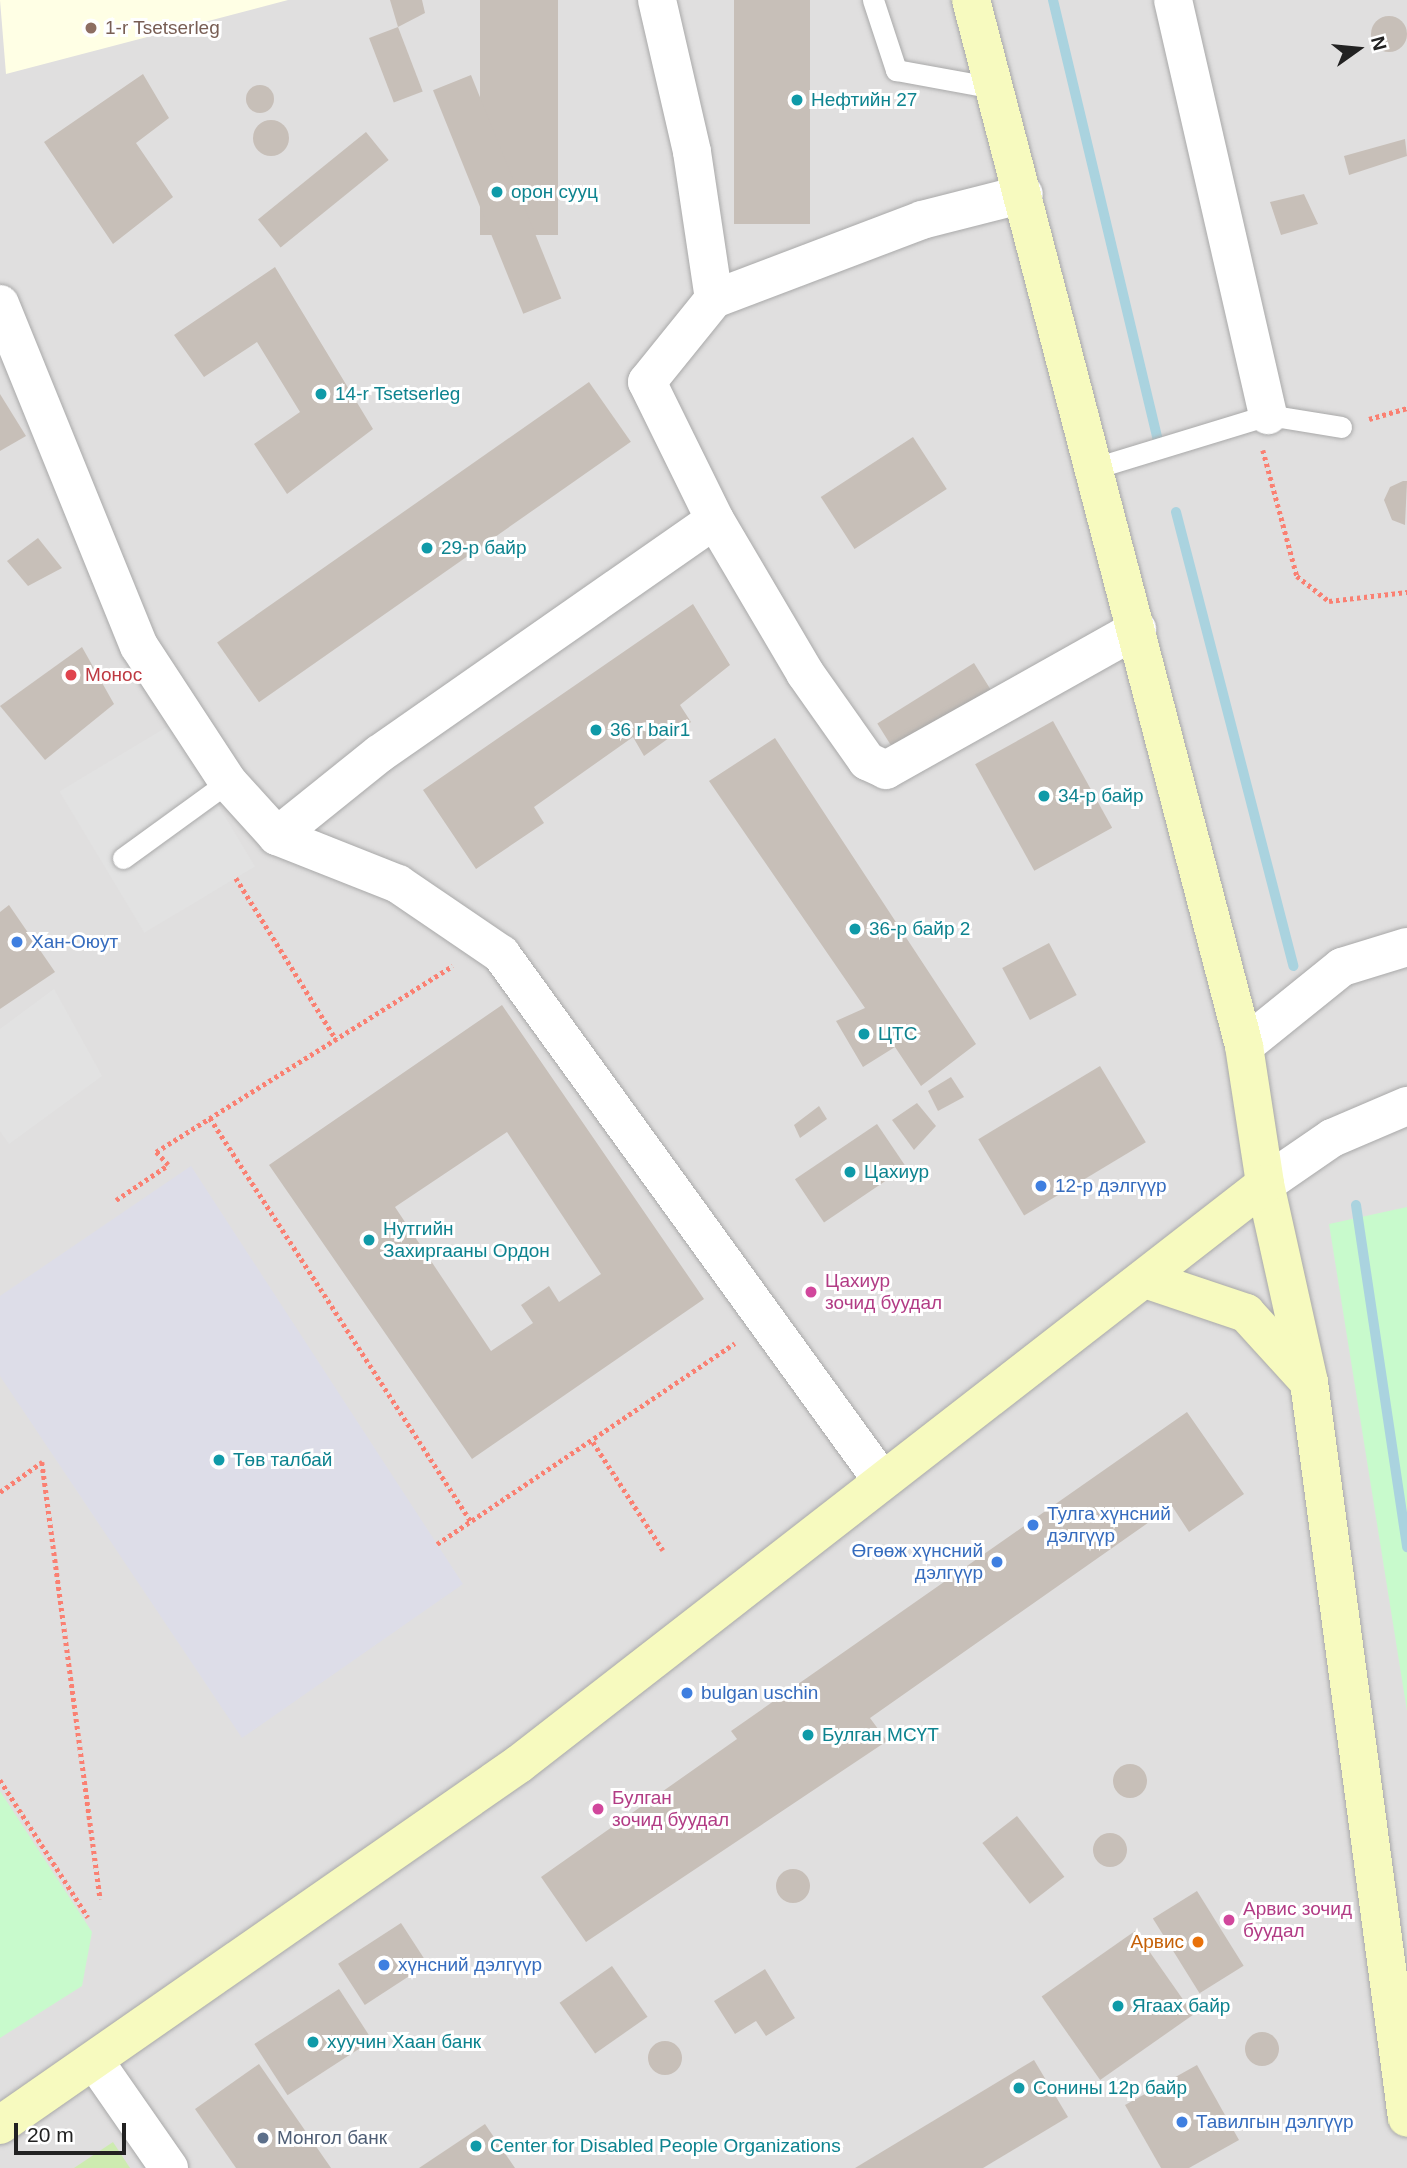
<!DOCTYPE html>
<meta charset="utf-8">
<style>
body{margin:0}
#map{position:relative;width:1407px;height:2168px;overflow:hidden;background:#f2efe9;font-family:Arial,sans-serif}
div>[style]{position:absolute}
.residential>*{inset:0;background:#e0dfdf;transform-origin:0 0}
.education>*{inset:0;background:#ffffe5}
.grass>*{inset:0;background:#cdebb0}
.park>*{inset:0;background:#c8facc}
.parking>*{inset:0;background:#e2e2e2;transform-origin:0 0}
.plaza>*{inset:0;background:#dddde8}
.stream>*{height:10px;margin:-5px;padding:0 5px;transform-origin:5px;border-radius:5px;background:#aad3df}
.building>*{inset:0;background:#c7bfb8;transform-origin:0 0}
.round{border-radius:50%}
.path>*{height:4.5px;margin-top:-2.25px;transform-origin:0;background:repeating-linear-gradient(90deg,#fa8072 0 3.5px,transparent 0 7px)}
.roads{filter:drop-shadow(0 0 2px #a9a9a9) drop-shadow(0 0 2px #a9a9a9)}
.lane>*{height:21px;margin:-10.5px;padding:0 10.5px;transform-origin:10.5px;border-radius:10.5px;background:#fff}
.street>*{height:38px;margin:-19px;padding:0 19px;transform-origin:19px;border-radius:19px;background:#fff}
.secondary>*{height:38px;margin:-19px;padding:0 19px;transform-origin:19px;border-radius:19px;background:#f7fabf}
.dots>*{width:19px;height:19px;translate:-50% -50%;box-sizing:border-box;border:4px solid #fff;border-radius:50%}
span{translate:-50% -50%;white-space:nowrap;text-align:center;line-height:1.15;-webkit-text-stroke:6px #fff;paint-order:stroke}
.education-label{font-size:19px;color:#785e54}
.left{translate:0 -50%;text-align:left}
.culture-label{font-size:19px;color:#0d838f}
.health-label{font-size:19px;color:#be3a42}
.shop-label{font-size:19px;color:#366cbe}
.right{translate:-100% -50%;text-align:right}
.hotel-label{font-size:19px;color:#b23c85}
.food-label{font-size:19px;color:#c56008}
.service-label{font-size:19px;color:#4e5e75}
.north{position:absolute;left:1323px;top:14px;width:70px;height:70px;-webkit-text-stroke:5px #fff;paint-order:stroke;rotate:75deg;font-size:19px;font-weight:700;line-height:28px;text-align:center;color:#222}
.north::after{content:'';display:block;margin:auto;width:24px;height:32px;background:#222;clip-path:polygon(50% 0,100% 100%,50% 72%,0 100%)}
.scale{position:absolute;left:14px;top:2123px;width:112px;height:32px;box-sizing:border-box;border:4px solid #222;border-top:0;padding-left:9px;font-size:21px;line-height:24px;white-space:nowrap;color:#222;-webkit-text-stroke:5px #fff;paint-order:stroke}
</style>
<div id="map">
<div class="residential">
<i style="left:0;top:0;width:1407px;height:2168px"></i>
</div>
<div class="education">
<i style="clip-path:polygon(0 0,288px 0,6px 74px)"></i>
</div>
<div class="grass">
<i style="clip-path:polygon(113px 2142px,130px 2168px,74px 2168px)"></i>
</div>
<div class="park">
<i style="clip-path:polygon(1407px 1207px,1407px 1711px,1329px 1224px)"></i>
<i style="clip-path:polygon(0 1791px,92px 1932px,82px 1986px,0 2038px)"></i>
</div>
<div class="parking">
<i style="left:170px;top:725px;width:165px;height:129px;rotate:59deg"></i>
<i style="clip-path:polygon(54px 989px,102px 1076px,9px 1144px,0 1131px,0 1029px)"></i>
</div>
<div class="plaza">
<i style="clip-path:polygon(191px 1166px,463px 1584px,242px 1738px,0 1376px,0 1296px)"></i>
</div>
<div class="stream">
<i style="left:1053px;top:0;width:463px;rotate:76.6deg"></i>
<i style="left:1176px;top:512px;width:469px;rotate:75.5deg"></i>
<i style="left:1356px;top:1205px;width:346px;rotate:81.5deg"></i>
</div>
<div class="building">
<i style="clip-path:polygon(390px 0,422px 0,425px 13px,398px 27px)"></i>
<i style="left:480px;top:0;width:78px;height:235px"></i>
<i style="left:734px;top:0;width:76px;height:224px"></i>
<i class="round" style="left:1371px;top:16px;width:36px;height:36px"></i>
<i style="left:398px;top:27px;width:69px;height:31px;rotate:69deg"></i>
<i style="clip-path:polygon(143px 74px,169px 118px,136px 143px,173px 197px,113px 244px,44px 142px)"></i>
<i style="left:471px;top:75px;width:241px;height:41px;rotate:68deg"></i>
<i class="round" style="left:246px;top:85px;width:28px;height:28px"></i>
<i class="round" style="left:253px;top:120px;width:36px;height:36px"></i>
<i style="left:366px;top:132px;width:36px;height:139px;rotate:51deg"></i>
<i style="clip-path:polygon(1405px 139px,1407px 156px,1349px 175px,1344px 156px)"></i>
<i style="clip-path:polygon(1304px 194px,1318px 224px,1281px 235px,1270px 202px)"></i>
<i style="clip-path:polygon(275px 267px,373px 429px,287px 494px,254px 444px,300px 412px,257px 342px,204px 377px,174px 335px)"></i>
<i style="left:589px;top:382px;width:73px;height:454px;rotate:55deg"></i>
<i style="clip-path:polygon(0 394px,26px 436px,0 451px)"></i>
<i style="left:913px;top:437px;width:62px;height:110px;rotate:57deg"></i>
<i style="clip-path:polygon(1403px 481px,1407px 481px,1405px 525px,1392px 520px,1384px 500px,1390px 487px)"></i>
<i style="clip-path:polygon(38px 538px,62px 568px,28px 586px,7px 561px)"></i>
<i style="clip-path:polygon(693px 604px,730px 665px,680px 705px,691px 722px,644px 756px,633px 737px,534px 807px,544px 823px,476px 869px,423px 790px)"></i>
<i style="clip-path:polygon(82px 647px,114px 704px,45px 760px,0 706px)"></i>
<i style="left:974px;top:663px;width:36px;height:114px;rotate:58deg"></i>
<i style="left:1053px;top:721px;width:122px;height:89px;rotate:61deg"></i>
<i style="clip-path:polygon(775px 738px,976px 1044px,921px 1086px,895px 1047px,863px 1067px,836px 1021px,865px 1008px,709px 781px)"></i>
<i style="clip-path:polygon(9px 905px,55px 972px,0 1009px,0 912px)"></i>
<i style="left:1049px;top:943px;width:59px;height:53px;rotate:62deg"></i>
<i style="clip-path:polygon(evenodd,502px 1005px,704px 1299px,472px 1459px,269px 1165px,502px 1005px,507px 1132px,601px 1274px,559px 1302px,549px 1286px,521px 1305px,533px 1323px,491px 1351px,395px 1207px,507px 1132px)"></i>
<i style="left:1100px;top:1066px;width:89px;height:142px;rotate:59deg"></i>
<i style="clip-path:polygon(951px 1077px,964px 1097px,938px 1111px,928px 1091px)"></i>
<i style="clip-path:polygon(917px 1103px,936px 1126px,914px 1150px,892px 1120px)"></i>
<i style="clip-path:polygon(819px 1106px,827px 1119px,800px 1138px,794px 1125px)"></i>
<i style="left:877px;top:1124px;width:52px;height:99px;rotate:56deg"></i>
<i style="clip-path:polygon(1187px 1412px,1244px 1494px,1189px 1532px,1172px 1506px,870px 1718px,887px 1741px,586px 1942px,541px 1877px,737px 1739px,731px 1731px)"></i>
<i class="round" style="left:1113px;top:1764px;width:34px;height:34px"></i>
<i style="left:1017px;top:1816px;width:77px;height:44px;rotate:52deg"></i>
<i class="round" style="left:1093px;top:1833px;width:34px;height:34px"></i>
<i class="round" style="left:776px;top:1869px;width:34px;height:34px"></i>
<i style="left:1197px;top:1891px;width:88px;height:52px;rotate:58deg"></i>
<i style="left:401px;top:1923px;width:49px;height:75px;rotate:57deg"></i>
<i style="left:1135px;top:1931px;width:102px;height:114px;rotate:55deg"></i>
<i style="left:612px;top:1966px;width:62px;height:64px;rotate:55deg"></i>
<i style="clip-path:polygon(765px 1969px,795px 2018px,766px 2036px,756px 2021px,735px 2034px,714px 2001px)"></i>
<i style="left:339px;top:1989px;width:61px;height:101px;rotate:57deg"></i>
<i class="round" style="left:1245px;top:2032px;width:34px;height:34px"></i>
<i class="round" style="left:648px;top:2041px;width:34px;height:34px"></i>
<i style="clip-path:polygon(1034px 2060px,1068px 2117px,983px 2168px,855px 2168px)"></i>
<i style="clip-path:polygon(259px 2064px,331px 2168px,236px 2168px,195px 2109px)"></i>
<i style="clip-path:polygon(1197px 2065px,1239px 2140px,1189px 2168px,1161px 2168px,1125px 2105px)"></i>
<i style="clip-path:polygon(485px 2124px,515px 2168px,419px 2168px)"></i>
</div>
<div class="path">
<i style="left:1369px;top:419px;width:40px;rotate:-16deg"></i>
<i style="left:1263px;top:450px;width:131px;rotate:74.9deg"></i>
<i style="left:1297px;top:576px;width:41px;rotate:38deg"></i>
<i style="left:1329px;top:601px;width:79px;rotate:-6.6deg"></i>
<i style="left:236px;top:878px;width:190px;rotate:58.2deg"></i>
<i style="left:210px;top:1118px;width:481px;rotate:57.1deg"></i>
<i style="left:116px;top:1200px;width:63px;rotate:-33.9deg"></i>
<i style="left:168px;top:1165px;width:18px;rotate:-133deg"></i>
<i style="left:156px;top:1152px;width:350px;rotate:-32.1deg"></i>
<i style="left:593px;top:1442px;width:129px;rotate:57.1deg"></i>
<i style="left:0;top:1492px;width:52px;rotate:-35.5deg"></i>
<i style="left:42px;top:1462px;width:441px;rotate:82.4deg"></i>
<i style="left:437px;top:1544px;width:359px;rotate:-34deg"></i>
<i style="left:0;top:1780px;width:163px;rotate:57.3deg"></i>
</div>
<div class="roads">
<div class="lane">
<i style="left:873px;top:0;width:74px;rotate:71.8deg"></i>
<i style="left:896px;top:70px;width:101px;rotate:10.3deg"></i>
<i style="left:1098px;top:467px;width:178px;rotate:-17deg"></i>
<i style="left:1268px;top:415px;width:74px;rotate:9.3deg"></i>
<i style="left:123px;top:858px;width:130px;rotate:-35.9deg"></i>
</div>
<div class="street">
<i style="left:657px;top:0;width:156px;rotate:77deg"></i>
<i style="left:692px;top:152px;width:149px;rotate:81.5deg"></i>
<i style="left:1173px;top:0;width:426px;rotate:77.1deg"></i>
<i style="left:0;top:304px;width:369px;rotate:67.9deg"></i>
<i style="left:139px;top:646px;width:163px;rotate:56.8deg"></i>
<i style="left:228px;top:782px;width:73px;rotate:47.8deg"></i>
<i style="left:277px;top:836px;width:130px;rotate:21.6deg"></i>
<i style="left:398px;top:884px;width:125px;rotate:34.2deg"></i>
<i style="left:501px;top:954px;width:648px;rotate:54.1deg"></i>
<i style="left:715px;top:520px;width:154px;rotate:-116.2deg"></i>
<i style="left:647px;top:382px;width:107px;rotate:-51.1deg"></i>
<i style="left:714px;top:299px;width:222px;rotate:-20.8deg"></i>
<i style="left:922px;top:220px;width:105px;rotate:-14.3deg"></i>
<i style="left:277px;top:836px;width:131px;rotate:-38.8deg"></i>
<i style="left:379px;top:754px;width:409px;rotate:-34.9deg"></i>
<i style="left:715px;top:520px;width:178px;rotate:59.5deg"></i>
<i style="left:805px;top:673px;width:108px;rotate:54.8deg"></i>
<i style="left:867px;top:761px;width:21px;rotate:25deg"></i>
<i style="left:886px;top:770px;width:288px;rotate:-29.3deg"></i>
<i style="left:1244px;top:1046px;width:126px;rotate:-38.9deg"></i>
<i style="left:1342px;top:967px;width:68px;rotate:-17.1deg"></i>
<i style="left:1265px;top:1184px;width:81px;rotate:-34.5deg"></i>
<i style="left:1332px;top:1138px;width:82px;rotate:-23.1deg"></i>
<i style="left:96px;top:2063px;width:128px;rotate:55.2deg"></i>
</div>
<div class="secondary">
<i style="left:971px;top:0;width:1081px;rotate:75.37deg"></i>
<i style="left:1244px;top:1046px;width:140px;rotate:81.3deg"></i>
<i style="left:1265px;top:1184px;width:203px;rotate:77.5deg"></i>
<i style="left:1309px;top:1382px;width:742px;rotate:82.42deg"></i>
<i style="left:1145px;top:1279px;width:107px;rotate:18.6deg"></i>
<i style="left:1246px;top:1313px;width:91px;rotate:47.7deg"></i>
<i style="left:0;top:2125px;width:632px;rotate:-34.82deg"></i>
<i style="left:519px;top:1764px;width:945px;rotate:-37.86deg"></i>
</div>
</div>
<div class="dots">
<i style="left:91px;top:28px;background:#8d6e63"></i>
<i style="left:797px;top:100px;background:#0f9aa8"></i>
<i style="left:497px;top:192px;background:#0f9aa8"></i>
<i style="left:321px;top:394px;background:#0f9aa8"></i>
<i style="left:427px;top:548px;background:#0f9aa8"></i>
<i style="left:71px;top:675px;background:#e0444e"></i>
<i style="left:596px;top:730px;background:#0f9aa8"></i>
<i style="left:1044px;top:796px;background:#0f9aa8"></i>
<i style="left:855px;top:929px;background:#0f9aa8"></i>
<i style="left:17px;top:942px;background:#3f7fe0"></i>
<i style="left:864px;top:1034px;background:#0f9aa8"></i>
<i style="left:850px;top:1172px;background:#0f9aa8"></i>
<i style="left:1041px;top:1186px;background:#3f7fe0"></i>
<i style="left:369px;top:1240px;background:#0f9aa8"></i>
<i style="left:811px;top:1292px;background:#d1479c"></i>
<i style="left:219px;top:1460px;background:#0f9aa8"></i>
<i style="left:1033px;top:1525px;background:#3f7fe0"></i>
<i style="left:997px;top:1562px;background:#3f7fe0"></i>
<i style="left:687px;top:1693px;background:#3f7fe0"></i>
<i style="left:808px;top:1735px;background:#0f9aa8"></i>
<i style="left:598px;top:1809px;background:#d1479c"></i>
<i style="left:1229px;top:1920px;background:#d1479c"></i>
<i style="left:1198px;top:1942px;background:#e8710a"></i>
<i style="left:384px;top:1965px;background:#3f7fe0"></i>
<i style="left:1118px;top:2006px;background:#0f9aa8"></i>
<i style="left:313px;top:2042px;background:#0f9aa8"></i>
<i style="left:1019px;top:2088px;background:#0f9aa8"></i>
<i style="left:1182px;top:2122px;background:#3f7fe0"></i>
<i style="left:263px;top:2138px;background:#5c6f8a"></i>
<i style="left:476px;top:2146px;background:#0f9aa8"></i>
</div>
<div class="education-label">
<span class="left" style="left:105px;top:28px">1-r Tsetserleg</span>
</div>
<div class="culture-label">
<span class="left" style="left:811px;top:100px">Нефтийн 27</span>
<span class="left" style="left:511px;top:192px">орон сууц</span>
<span class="left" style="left:335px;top:394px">14-r Tsetserleg</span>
<span class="left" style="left:441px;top:548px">29-р байр</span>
<span class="left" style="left:610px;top:730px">36 r bair1</span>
<span class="left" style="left:1058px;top:796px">34-р байр</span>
<span class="left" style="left:869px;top:929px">36-р байр 2</span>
<span class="left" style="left:878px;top:1034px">ЦТС</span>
<span class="left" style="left:864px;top:1172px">Цахиур</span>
<span class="left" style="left:383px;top:1240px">Нутгийн<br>Захиргааны Ордон</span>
<span class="left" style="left:233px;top:1460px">Төв талбай</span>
<span class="left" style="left:822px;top:1735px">Булган МСҮТ</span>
<span class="left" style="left:1132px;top:2006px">Ягаах байр</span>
<span class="left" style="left:327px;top:2042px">хуучин Хаан банк</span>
<span class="left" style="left:1033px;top:2088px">Сонины 12р байр</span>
<span class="left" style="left:490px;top:2146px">Center for Disabled People Organizations</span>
</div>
<div class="health-label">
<span class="left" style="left:85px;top:675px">Монос</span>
</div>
<div class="shop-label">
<span class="left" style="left:31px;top:942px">Хан-Оюут</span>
<span class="left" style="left:1055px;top:1186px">12-р дэлгүүр</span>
<span class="left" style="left:1047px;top:1525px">Тулга хүнсний<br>дэлгүүр</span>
<span class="right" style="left:983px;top:1562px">Өгөөж хүнсний<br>дэлгүүр</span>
<span class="left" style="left:701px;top:1693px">bulgan uschin</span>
<span class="left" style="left:398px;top:1965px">хүнсний дэлгүүр</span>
<span class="left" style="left:1196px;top:2122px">Тавилгын дэлгүүр</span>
</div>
<div class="hotel-label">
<span class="left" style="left:825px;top:1292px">Цахиур<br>зочид буудал</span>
<span class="left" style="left:612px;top:1809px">Булган<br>зочид буудал</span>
<span class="left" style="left:1243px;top:1920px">Арвис зочид<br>буудал</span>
</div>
<div class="food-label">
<span class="right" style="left:1184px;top:1942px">Арвис</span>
</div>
<div class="service-label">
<span class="left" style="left:277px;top:2138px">Монгол банк</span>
</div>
<div class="north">N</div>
<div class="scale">20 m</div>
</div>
